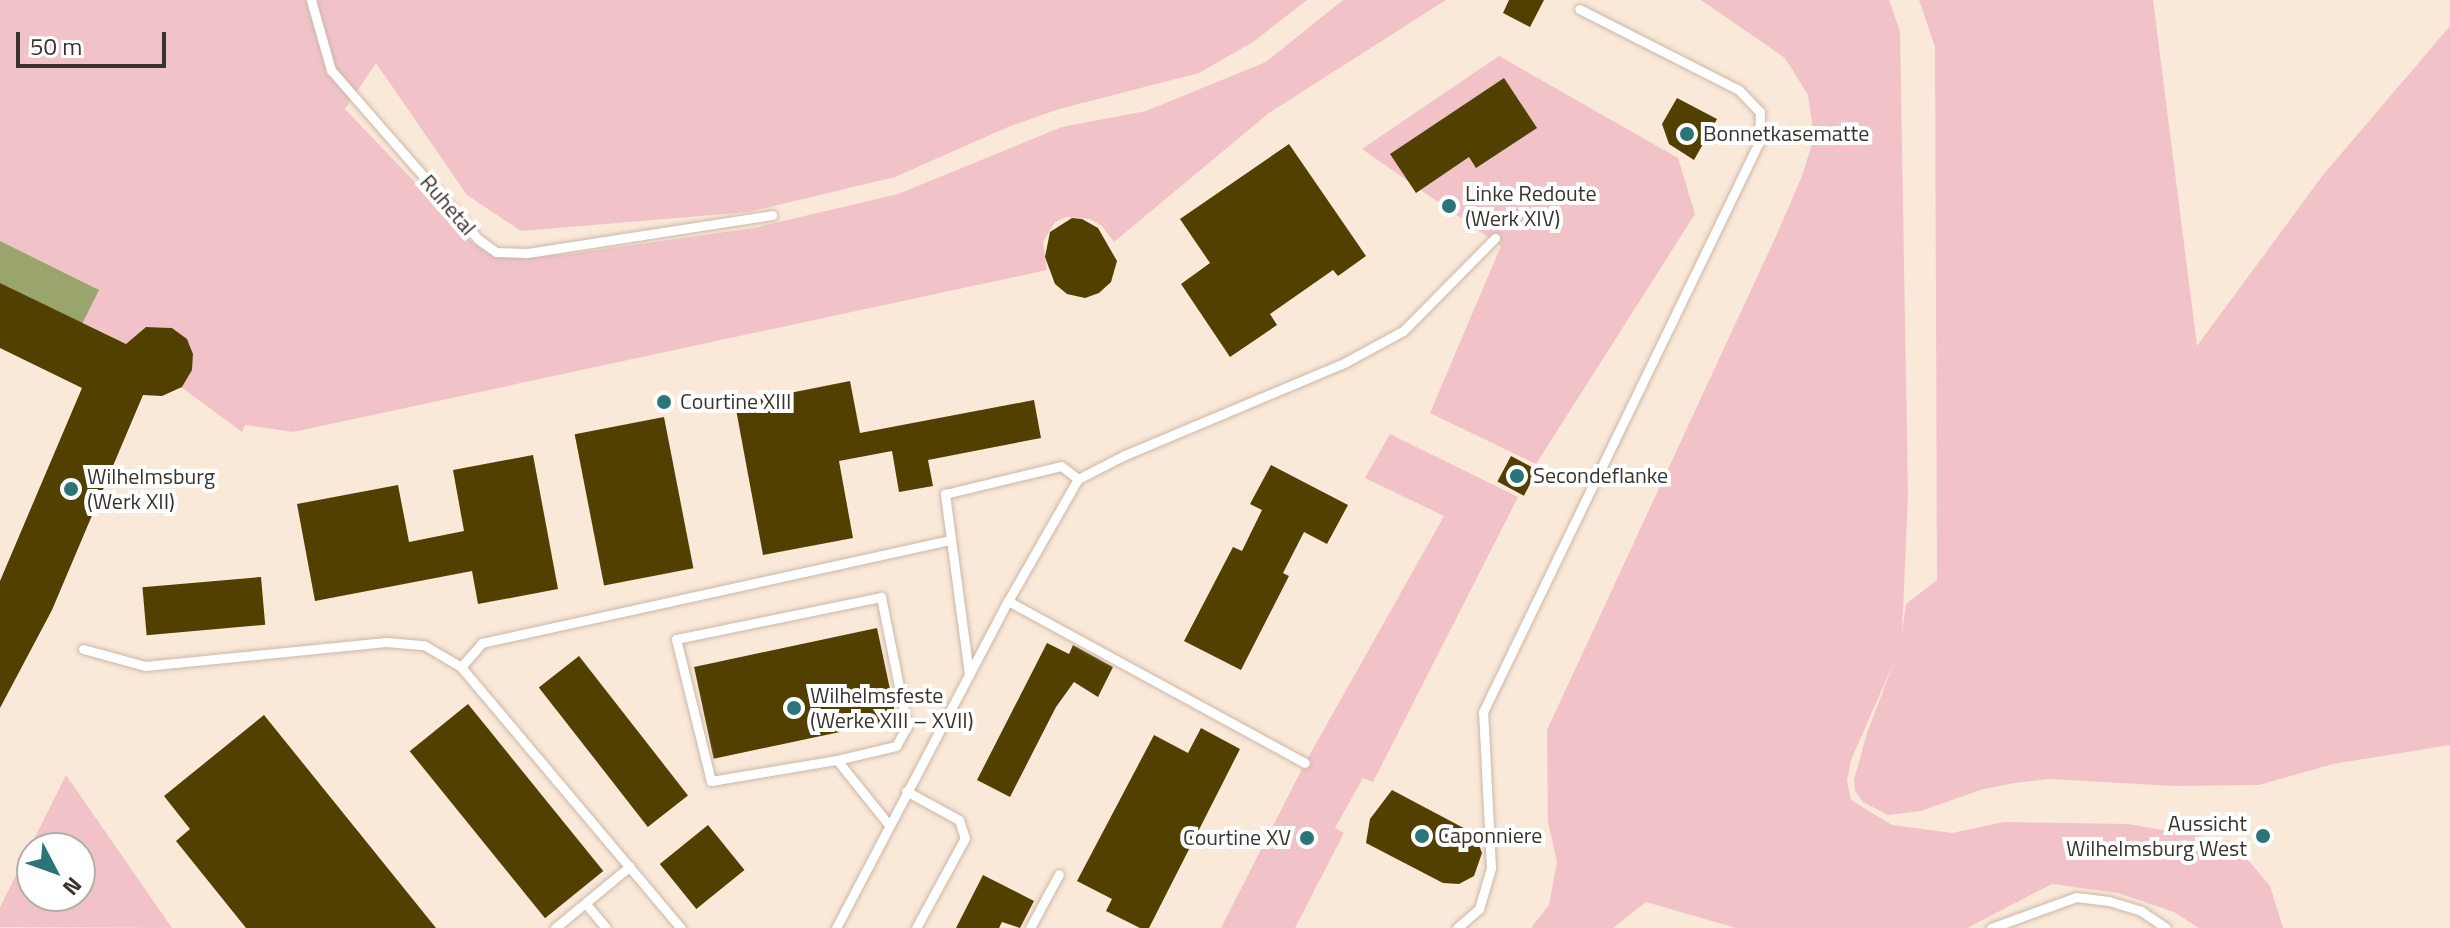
<!DOCTYPE html>
<meta charset="utf-8">
<style>
body{margin:0}
#map{position:relative;width:2450px;height:928px;overflow:hidden;background:#fae8d8;font-family:"Titillium Web",sans-serif}
div>[style]{position:absolute}
.green>*{inset:0;background:#f1c3c8}
.water>*{inset:0;background:#99a56d}
.building>*{inset:0;background:#514000;transform-origin:0 0}
.roads{filter:drop-shadow(0 0 2px #cab8a9) drop-shadow(0 0 2px #cab8a9)}
.lane>*{height:9px;margin:-4.5px;padding:0 4.5px;transform-origin:4.5px;border-radius:4.5px;background:#fff}
.dots>*{width:22px;height:22px;translate:-50% -50%;box-sizing:border-box;border:4px solid #fff;border-radius:50%}
span{translate:-50% -50%;white-space:nowrap;text-align:center;line-height:1.15;-webkit-text-stroke:8px #fff;paint-order:stroke}
.poi-label{font-size:22px;color:#3b342e}
.left{translate:0 -50%;text-align:left}
.right{translate:-100% -50%;text-align:right}
.street-label{font-size:22px;color:#3b342e}
.north{position:absolute;left:16px;top:832px;width:80px;height:80px;box-sizing:border-box;background:#fff;border:2px solid #b1aeab;border-radius:50%;rotate:131deg;font-size:22px;font-weight:700;line-height:32px;text-align:center;color:#3b342e}
.north::after{content:'';display:block;margin:auto;width:28px;height:36px;background:#2b7579;clip-path:polygon(50% 0,100% 100%,50% 72%,0 100%)}
.scale{position:absolute;left:16px;top:32px;width:150px;height:36px;box-sizing:border-box;border:4px solid #3b342e;border-top:0;padding-left:10px;font-size:24px;line-height:28px;white-space:nowrap;color:#3b342e;-webkit-text-stroke:6px #fff;paint-order:stroke}
</style>
<div id="map">
<div class="green">
<i style="clip-path:polygon(0 0,1307px 0,1253px 42px,1199px 73px,1059px 109px,1008px 127px,895px 177px,748px 212px,521px 231px,467px 195px,376px 63px,345px 109px,473px 243px,495px 257px,562px 255px,754px 228px,898px 194px,1062px 127px,1146px 111px,1266px 62px,1343px 0,1446px 0,1269px 113px,1114px 242px,1102px 226px,1090px 219px,1067px 217px,1055px 222px,1043px 242px,1047px 270px,293px 432px,245px 425px,242px 432px,181px 387px,192px 370px,193px 354px,187px 339px,172px 328px,146px 327px,126px 344px,0 283px)"></i>
<i style="clip-path:polygon(1701px 0,1889px 0,1900px 31px,1908px 497px,1902px 633px,1906px 604px,1937px 580px,1935px 47px,1919px 0,2153px 0,2197px 346px,2323px 175px,2450px 26px,2450px 745px,2333px 764px,2259px 785px,2173px 786px,2050px 779px,2014px 783px,1980px 790px,1921px 811px,1888px 815px,1863px 802px,1855px 791px,1854px 780px,1867px 733px,1894px 662px,1851px 760px,1847px 781px,1851px 800px,1892px 825px,1952px 833px,2004px 822px,2128px 824px,2233px 842px,2270px 886px,2283px 928px,2199px 928px,2174px 912px,2118px 893px,2052px 884px,1967px 928px,1736px 928px,1646px 902px,1613px 928px,1531px 928px,1549px 905px,1557px 862px,1548px 822px,1547px 730px,1777px 234px,1802px 176px,1814px 138px,1808px 95px,1785px 58px)"></i>
<i style="clip-path:polygon(1499px 56px,1678px 158px,1695px 214px,1536px 464px,1430px 413px,1501px 246px,1362px 149px)"></i>
<i style="clip-path:polygon(1390px 434px,1518px 497px,1373px 782px,1363px 778px,1335px 828px,1344px 833px,1295px 928px,1221px 928px,1305px 763px,1444px 516px,1365px 478px)"></i>
<i style="clip-path:polygon(evenodd,66px 775px,172px 928px,0 927px,0 907px,66px 775px,32px 848px,80px 848px,80px 896px,32px 896px,32px 848px)"></i>
</div>
<div class="water">
<i style="clip-path:polygon(0 241px,99px 290px,82px 324px,0 283px)"></i>
</div>
<div class="building">
<i style="clip-path:polygon(1509px 0,1544px 0,1530px 27px,1503px 13px)"></i>
<i style="clip-path:polygon(1504px 78px,1537px 128px,1476px 168px,1469px 157px,1416px 193px,1390px 154px)"></i>
<i style="clip-path:polygon(1677px 98px,1717px 119px,1694px 160px,1669px 144px,1662px 124px)"></i>
<i style="clip-path:polygon(1289px 144px,1366px 256px,1338px 276px,1333px 270px,1270px 314px,1277px 325px,1230px 357px,1181px 284px,1210px 263px,1180px 219px)"></i>
<i style="clip-path:polygon(1072px 218px,1082px 219px,1098px 228px,1117px 261px,1111px 282px,1099px 293px,1085px 298px,1067px 294px,1055px 284px,1045px 257px,1050px 232px)"></i>
<i style="clip-path:polygon(0 283px,126px 344px,146px 327px,172px 328px,187px 339px,193px 354px,192px 370px,182px 387px,162px 396px,143px 395px,52px 610px,0 708px,0 581px,82px 388px,0 348px)"></i>
<i style="clip-path:polygon(850px 381px,860px 433px,1034px 400px,1041px 438px,928px 460px,933px 486px,899px 492px,892px 451px,839px 461px,853px 538px,763px 555px,735px 404px)"></i>
<i style="left:664px;top:417px;width:154px;height:91px;rotate:79deg"></i>
<i style="clip-path:polygon(533px 455px,558px 589px,478px 604px,472px 571px,315px 601px,297px 504px,398px 485px,409px 542px,464px 531px,453px 470px)"></i>
<i style="left:1511px;top:456px;width:30px;height:29px;rotate:28deg"></i>
<i style="clip-path:polygon(1271px 465px,1348px 505px,1327px 544px,1304px 532px,1283px 573px,1289px 576px,1241px 670px,1184px 641px,1233px 547px,1242px 551px,1262px 510px,1250px 504px)"></i>
<i style="left:261px;top:577px;width:48px;height:119px;rotate:85deg"></i>
<i style="left:877px;top:628px;width:94px;height:187px;rotate:78deg"></i>
<i style="clip-path:polygon(1047px 643px,1069px 654px,1073px 645px,1113px 667px,1098px 697px,1074px 682px,1056px 707px,1010px 797px,977px 780px)"></i>
<i style="left:579px;top:656px;width:177px;height:51px;rotate:52deg"></i>
<i style="left:468px;top:704px;width:215px;height:75px;rotate:51deg"></i>
<i style="clip-path:polygon(264px 715px,436px 928px,246px 928px,176px 841px,190px 829px,164px 796px)"></i>
<i style="clip-path:polygon(1201px 728px,1240px 749px,1149px 928px,1140px 928px,1106px 911px,1112px 899px,1077px 881px,1154px 735px,1188px 753px)"></i>
<i style="clip-path:polygon(1392px 790px,1475px 834px,1482px 853px,1474px 876px,1459px 884px,1443px 883px,1366px 843px,1370px 819px)"></i>
<i style="left:708px;top:825px;width:58px;height:62px;rotate:51deg"></i>
<i style="clip-path:polygon(983px 875px,1034px 901px,1020px 928px,1002px 922px,999px 928px,956px 928px)"></i>
</div>
<div class="roads">
<div class="lane">
<i style="left:311px;top:0;width:73px;rotate:74.1deg"></i>
<i style="left:331px;top:70px;width:224px;rotate:49deg"></i>
<i style="left:478px;top:239px;width:22px;rotate:36deg"></i>
<i style="left:496px;top:252px;width:31px;rotate:2deg"></i>
<i style="left:527px;top:253px;width:248px;rotate:-8.8deg"></i>
<i style="left:1008px;top:601px;width:338px;rotate:28.6deg"></i>
<i style="left:83px;top:649px;width:64px;rotate:15.3deg"></i>
<i style="left:145px;top:666px;width:242px;rotate:-5.7deg"></i>
<i style="left:386px;top:642px;width:38px;rotate:5deg"></i>
<i style="left:424px;top:645px;width:43px;rotate:30.7deg"></i>
<i style="left:461px;top:667px;width:341px;rotate:49.9deg"></i>
<i style="left:461px;top:667px;width:32px;rotate:-49deg"></i>
<i style="left:482px;top:643px;width:480px;rotate:-12.4deg"></i>
<i style="left:969px;top:674px;width:182px;rotate:-97.6deg"></i>
<i style="left:945px;top:494px;width:119px;rotate:-13.6deg"></i>
<i style="left:1061px;top:466px;width:21px;rotate:37deg"></i>
<i style="left:837px;top:760px;width:61px;rotate:-13.3deg"></i>
<i style="left:896px;top:746px;width:23px;rotate:-61deg"></i>
<i style="left:907px;top:726px;width:132px;rotate:-101.4deg"></i>
<i style="left:881px;top:597px;width:209px;rotate:168.4deg"></i>
<i style="left:676px;top:639px;width:146px;rotate:76.2deg"></i>
<i style="left:711px;top:781px;width:128px;rotate:-9.5deg"></i>
<i style="left:837px;top:760px;width:83px;rotate:51.3deg"></i>
<i style="left:906px;top:791px;width:60px;rotate:28.7deg"></i>
<i style="left:959px;top:820px;width:19px;rotate:72deg"></i>
<i style="left:965px;top:838px;width:102px;rotate:118.6deg"></i>
<i style="left:586px;top:904px;width:31px;rotate:50deg"></i>
<i style="left:555px;top:928px;width:97px;rotate:-39.6deg"></i>
<i style="left:836px;top:928px;width:369px;rotate:-62.3deg"></i>
<i style="left:1008px;top:601px;width:141px;rotate:-60.2deg"></i>
<i style="left:1078px;top:479px;width:53px;rotate:-27.1deg"></i>
<i style="left:1125px;top:455px;width:238px;rotate:-22.8deg"></i>
<i style="left:1344px;top:363px;width:67px;rotate:-28.5deg"></i>
<i style="left:1403px;top:331px;width:131px;rotate:-45.3deg"></i>
<i style="left:1030px;top:928px;width:61px;rotate:-61.8deg"></i>
<i style="left:1457px;top:928px;width:29px;rotate:-41deg"></i>
<i style="left:1479px;top:909px;width:43px;rotate:-73.7deg"></i>
<i style="left:1491px;top:868px;width:156px;rotate:-92.9deg"></i>
<i style="left:1483px;top:712px;width:633px;rotate:-64.16deg"></i>
<i style="left:1759px;top:142px;width:30px;rotate:-88deg"></i>
<i style="left:1760px;top:112px;width:30px;rotate:-134deg"></i>
<i style="left:1739px;top:90px;width:179px;rotate:-153.1deg"></i>
<i style="left:1991px;top:928px;width:90px;rotate:-20deg"></i>
<i style="left:2076px;top:897px;width:33px;rotate:7deg"></i>
<i style="left:2109px;top:901px;width:34px;rotate:17deg"></i>
<i style="left:2141px;top:911px;width:30px;rotate:34deg"></i>
</div>
</div>
<div class="dots">
<i style="left:1687px;top:134px;background:#2b7579"></i>
<i style="left:1449px;top:206px;background:#2b7579"></i>
<i style="left:664px;top:402px;background:#2b7579"></i>
<i style="left:1517px;top:476px;background:#2b7579"></i>
<i style="left:71px;top:489px;background:#2b7579"></i>
<i style="left:794px;top:708px;background:#2b7579"></i>
<i style="left:1422px;top:836px;background:#2b7579"></i>
<i style="left:2263px;top:836px;background:#2b7579"></i>
<i style="left:1307px;top:838px;background:#2b7579"></i>
</div>
<div class="poi-label">
<span class="left" style="left:1703px;top:134px">Bonnetkasematte</span>
<span class="left" style="left:1465px;top:206px">Linke Redoute<br>(Werk XIV)</span>
<span class="left" style="left:680px;top:402px">Courtine XIII</span>
<span class="left" style="left:87px;top:489px">Wilhelmsburg<br>(Werk XII)</span>
<span class="left" style="left:1533px;top:476px">Secondeflanke</span>
<span class="left" style="left:810px;top:708px">Wilhelmsfeste<br>(Werke XIII – XVII)</span>
<span class="right" style="left:2247px;top:836px">Aussicht<br>Wilhelmsburg West</span>
<span class="left" style="left:1438px;top:836px">Caponniere</span>
<span class="right" style="left:1291px;top:838px">Courtine XV</span>
</div>
<div class="street-label">
<span style="left:448px;top:205px;rotate:49deg">Ruhetal</span>
</div>
<div class="north">N</div>
<div class="scale">50 m</div>
</div>
